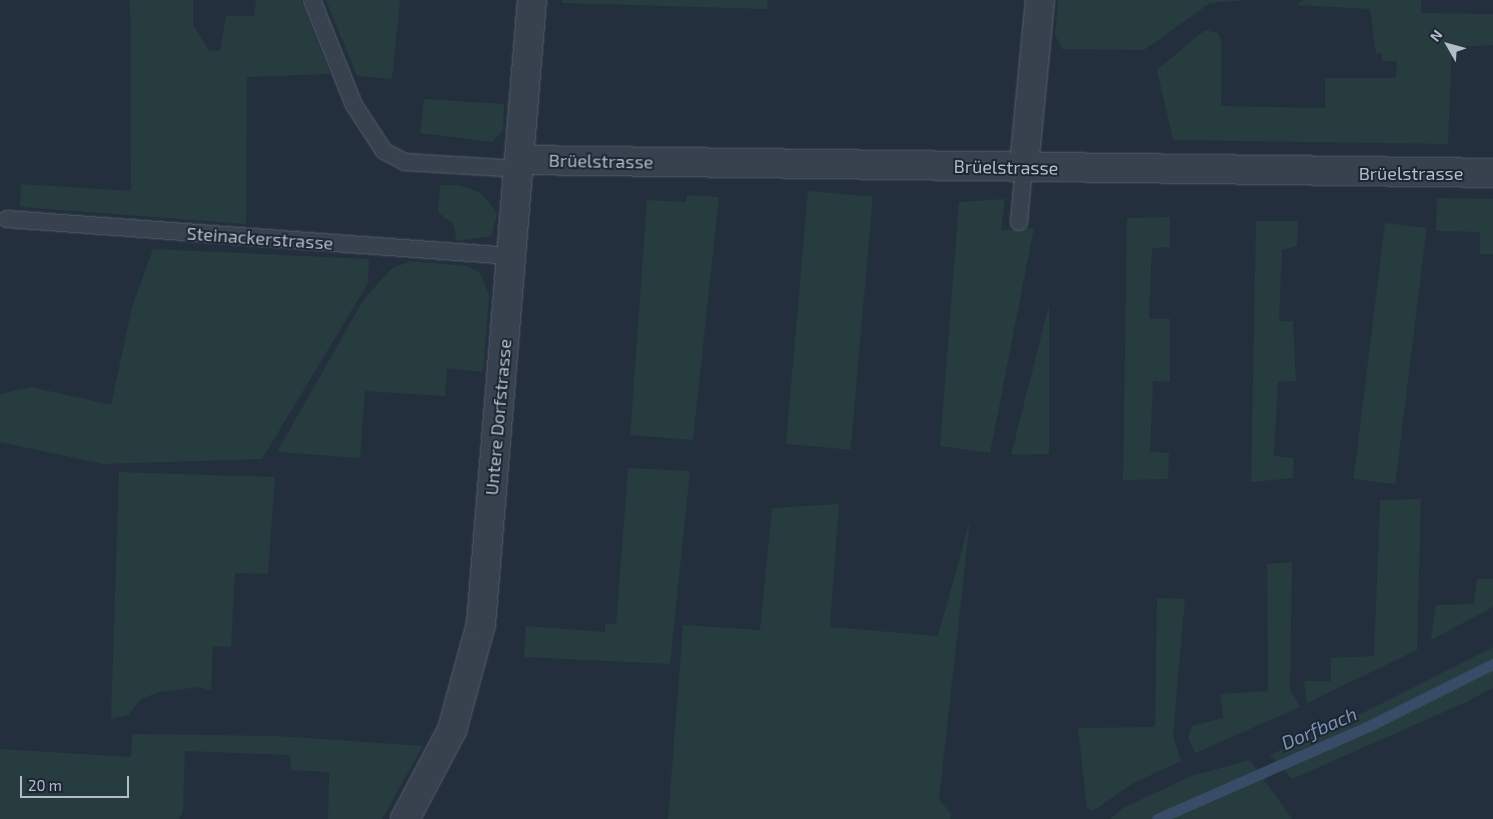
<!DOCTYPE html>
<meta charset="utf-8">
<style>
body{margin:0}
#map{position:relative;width:1493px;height:819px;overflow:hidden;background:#242f3e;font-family:"Exo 2",sans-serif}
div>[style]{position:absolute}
.green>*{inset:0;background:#263c3f;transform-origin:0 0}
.stream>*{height:11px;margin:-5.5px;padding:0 5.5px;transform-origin:5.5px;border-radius:5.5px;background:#394c67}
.roads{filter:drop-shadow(0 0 1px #565f6c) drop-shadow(0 0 1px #565f6c)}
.service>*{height:16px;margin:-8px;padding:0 8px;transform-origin:8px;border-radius:8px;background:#38414e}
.minor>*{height:28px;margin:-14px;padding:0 14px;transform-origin:14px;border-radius:14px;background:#38414e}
span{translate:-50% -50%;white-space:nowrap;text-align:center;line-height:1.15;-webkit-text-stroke:4px #1d2633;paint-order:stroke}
.street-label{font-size:18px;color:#b4bcc9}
.water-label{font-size:19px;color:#7c92b1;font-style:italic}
.north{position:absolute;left:1423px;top:20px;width:50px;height:50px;-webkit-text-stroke:4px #1d2633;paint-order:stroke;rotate:308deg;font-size:14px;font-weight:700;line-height:20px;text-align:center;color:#b4bcc9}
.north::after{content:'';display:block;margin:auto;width:18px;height:22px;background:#b4bcc9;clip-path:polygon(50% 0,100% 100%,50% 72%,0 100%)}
.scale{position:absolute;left:20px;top:776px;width:109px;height:22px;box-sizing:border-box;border:2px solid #b4bcc9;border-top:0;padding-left:6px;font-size:15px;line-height:18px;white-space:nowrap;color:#b4bcc9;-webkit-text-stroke:4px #1d2633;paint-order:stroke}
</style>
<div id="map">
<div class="green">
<i style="clip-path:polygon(130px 0,193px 0,193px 25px,209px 50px,220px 51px,226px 16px,254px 16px,256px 0,301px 0,330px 74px,247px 77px,246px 224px,20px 207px,21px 184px,131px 191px)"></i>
<i style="clip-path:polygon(326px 0,400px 0,392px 79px,357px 76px)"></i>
<i style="clip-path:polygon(563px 0,768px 0,767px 9px,562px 3px)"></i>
<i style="clip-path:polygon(1058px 0,1247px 0,1210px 3px,1144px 50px,1062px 49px,1055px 35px)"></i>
<i style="clip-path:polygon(1304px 0,1421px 0,1421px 13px,1493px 14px,1493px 45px,1452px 47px,1448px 144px,1173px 140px,1157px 70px,1205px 30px,1218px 33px,1222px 42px,1221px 106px,1325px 108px,1325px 78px,1396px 78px,1397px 61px,1382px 61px,1382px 54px,1376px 53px,1370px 9px,1297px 5px)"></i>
<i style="clip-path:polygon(424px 99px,504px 104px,503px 130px,492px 142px,420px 133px)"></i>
<i style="clip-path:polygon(440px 185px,458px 185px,479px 192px,489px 202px,497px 214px,492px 236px,457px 241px,453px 224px,438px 212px)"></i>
<i style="left:808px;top:191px;width:65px;height:254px;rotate:5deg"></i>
<i style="clip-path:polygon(687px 195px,719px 197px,693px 440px,630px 435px,647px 200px,686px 202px)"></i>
<i style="clip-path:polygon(1437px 198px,1493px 199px,1493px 254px,1480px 254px,1480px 232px,1436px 231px)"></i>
<i style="clip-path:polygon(1005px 199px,1001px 230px,1034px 228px,990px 453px,940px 446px,959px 202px)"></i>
<i style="clip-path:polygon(1170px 217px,1170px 247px,1152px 248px,1149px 319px,1170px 319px,1170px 382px,1153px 381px,1150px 452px,1169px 453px,1168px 479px,1123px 480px,1127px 218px)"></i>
<i style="clip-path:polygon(1256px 221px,1298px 221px,1297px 246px,1282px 250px,1279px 321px,1293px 321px,1296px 381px,1278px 382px,1274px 456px,1294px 458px,1293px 478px,1251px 482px)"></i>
<i style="left:1385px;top:223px;width:42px;height:258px;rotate:7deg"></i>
<i style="clip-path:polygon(153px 249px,369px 259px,368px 283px,262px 459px,103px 464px,0 442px,0 394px,31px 387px,111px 405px,132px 307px)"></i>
<i style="clip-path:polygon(410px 261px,467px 266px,480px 273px,489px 294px,483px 372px,447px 368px,445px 396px,365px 391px,360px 458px,277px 452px,364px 299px,391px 269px)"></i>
<i style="clip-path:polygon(1049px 305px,1049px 454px,1011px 455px)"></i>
<i style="clip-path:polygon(628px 468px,690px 471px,670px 664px,524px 657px,526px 626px,605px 632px,605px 624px,616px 624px)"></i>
<i style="clip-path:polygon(119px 472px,275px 477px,268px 574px,235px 573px,231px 647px,213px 646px,211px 691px,200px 687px,159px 692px,141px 699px,128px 715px,111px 719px)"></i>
<i style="clip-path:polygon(1421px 499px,1417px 650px,1307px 703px,1304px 681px,1331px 681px,1331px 658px,1374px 656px,1380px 500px)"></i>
<i style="clip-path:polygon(839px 504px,830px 627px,938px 636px,970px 520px,939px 799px,951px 814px,950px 819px,668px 819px,683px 625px,760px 630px,772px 508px)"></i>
<i style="clip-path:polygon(1292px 562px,1290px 690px,1300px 707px,1195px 753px,1188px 737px,1192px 726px,1223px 718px,1220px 694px,1268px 691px,1267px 564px)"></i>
<i style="clip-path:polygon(1477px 579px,1493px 579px,1493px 607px,1431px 640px,1436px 605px,1474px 604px)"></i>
<i style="clip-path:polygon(1157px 598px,1185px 599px,1173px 735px,1181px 761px,1132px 784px,1093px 811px,1087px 808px,1078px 728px,1155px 727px)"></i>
<i style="clip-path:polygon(1493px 647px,1493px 688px,1464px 703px,1292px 779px,1270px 755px,1371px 709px)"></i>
<i style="clip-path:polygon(132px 734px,278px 736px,423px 746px,382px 819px,328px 819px,329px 772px,291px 770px,290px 755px,185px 751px,183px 811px,179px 819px,0 819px,0 749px,131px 757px)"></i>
<i style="clip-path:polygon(1250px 760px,1292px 819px,1110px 819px,1123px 808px,1191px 776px)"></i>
</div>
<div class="stream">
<i style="left:1157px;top:819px;width:234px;rotate:-23.7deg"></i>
<i style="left:1371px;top:725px;width:136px;rotate:-26.6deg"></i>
</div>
<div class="roads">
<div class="service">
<i style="left:312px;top:0;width:113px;rotate:68.2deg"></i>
<i style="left:354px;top:105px;width:55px;rotate:56.9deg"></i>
<i style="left:384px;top:151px;width:24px;rotate:28deg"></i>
<i style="left:405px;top:162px;width:113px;rotate:3.5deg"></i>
<i style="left:7px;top:219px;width:506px;rotate:4.19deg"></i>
<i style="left:1019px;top:222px;width:56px;rotate:-84.9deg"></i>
</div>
<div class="minor">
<i style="left:519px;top:160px;width:974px;rotate:0.76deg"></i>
<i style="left:1024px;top:166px;width:167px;rotate:-84.5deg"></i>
<i style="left:405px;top:819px;width:101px;rotate:-62.2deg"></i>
<i style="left:452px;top:730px;width:110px;rotate:-74.7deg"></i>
<i style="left:481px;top:624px;width:626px;rotate:-85.33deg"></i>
</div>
</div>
<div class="street-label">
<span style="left:601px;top:161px;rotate:1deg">Brüelstrasse</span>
<span style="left:1006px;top:167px;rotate:1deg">Brüelstrasse</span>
<span style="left:1411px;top:173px">Brüelstrasse</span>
<span style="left:260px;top:238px;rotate:4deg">Steinackerstrasse</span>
<span style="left:498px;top:417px;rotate:-85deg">Untere Dorfstrasse</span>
</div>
<div class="water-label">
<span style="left:1319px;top:728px;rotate:-23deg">Dorfbach</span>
</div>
<div class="north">N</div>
<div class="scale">20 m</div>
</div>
